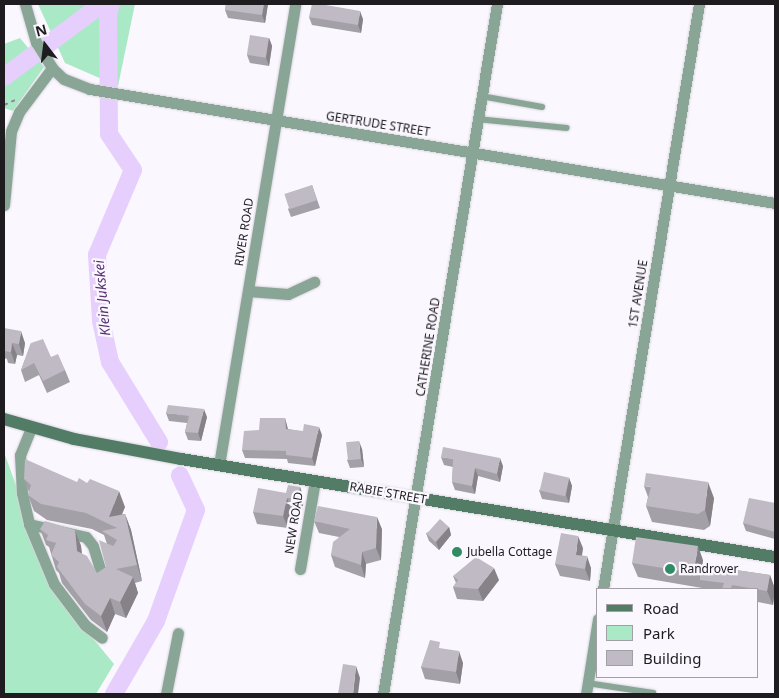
<!DOCTYPE html>
<style>
body{margin:0}
#map{position:relative;width:779px;height:698px;overflow:hidden;background:#fbf7ff;font-family:"Noto Sans",sans-serif}
div>[style]{position:absolute}
.green>*{inset:0;background:#a9e9c6}
.river>*{height:18px;margin:-9px;padding:0 9px;transform-origin:9px;border-radius:9px;background:#e7cffd}
.path>*{height:2px;margin-top:-1px;transform-origin:0;background:repeating-linear-gradient(90deg,#8c898f 0 4px,transparent 0 8px)}
.roads{filter:drop-shadow(0 0 1px #d8d4db) drop-shadow(0 0 1px #d8d4db)}
.lane>*{height:5.5px;margin:-2.75px;padding:0 2.75px;transform-origin:2.75px;border-radius:2.75px;background:#89a596}
.street>*{height:11px;margin:-5.5px;padding:0 5.5px;transform-origin:5.5px;border-radius:5.5px;background:#89a596}
.secondary>*{height:12px;margin:-6px;padding:0 6px;transform-origin:6px;border-radius:6px;background:#537c67}
.wall>*{inset:0;background:#a4a0a8}
.shaded-wall>*{inset:0;background:#868288}
.building>*{inset:0;background:#bfbac3;transform-origin:0 0}
.dots>*{width:14px;height:14px;translate:-50% -50%;box-sizing:border-box;border:2px solid #fbf7ff;border-radius:50%}
span{translate:-50% -50%;white-space:nowrap;text-align:center;line-height:1.15;-webkit-text-stroke:4.5px #fbf7ff;paint-order:stroke}
.street-label{font-size:12px;color:#1e1c1f}
.poi-label{font-size:12px;color:#1e1c1f}
.left{translate:0 -50%;text-align:left}
.water-label{font-size:14px;color:#563072;font-style:italic}
.frame{position:absolute;inset:0;border:5px solid #1e1c1f;pointer-events:none}
.legend{position:absolute;left:596px;top:588px;width:162px;height:90px;box-sizing:border-box;background:#fbf7ff;border:1px solid #a39fa5;margin:0;padding:6px 9px;list-style:none;font-size:15px;color:#1e1c1f}
.legend li{display:flex;align-items:center;gap:10px;height:25px}
.legend b{width:25px;border:1px solid #a39fa5}
.north{position:absolute;left:20px;top:20px;width:50px;height:50px;-webkit-text-stroke:4px #fbf7ff;paint-order:stroke;rotate:345deg;font-size:14px;font-weight:700;line-height:20px;text-align:center;color:#1e1c1f}
.north::after{content:'';display:block;margin:auto;width:18px;height:22px;background:#1e1c1f;clip-path:polygon(50% 0,100% 100%,50% 72%,0 100%)}
</style>
<div id="map">
<div class="green">
<i style="clip-path:polygon(38px 4px,135px 4px,118px 86px,65px 63px)"></i>
<i style="clip-path:polygon(20px 38px,44px 67px,13px 111px,4px 108px,4px 44px)"></i>
<i style="clip-path:polygon(4px 452px,54px 591px,114px 664px,96px 694px,4px 694px)"></i>
</div>
<div class="river">
<i style="left:111px;top:4px;width:11px;rotate:105deg"></i>
<i style="left:108px;top:15px;width:119px;rotate:89.5deg"></i>
<i style="left:109px;top:134px;width:43px;rotate:56.3deg"></i>
<i style="left:133px;top:170px;width:92px;rotate:113deg"></i>
<i style="left:97px;top:255px;width:66px;rotate:86.5deg"></i>
<i style="left:101px;top:321px;width:42px;rotate:77.6deg"></i>
<i style="left:110px;top:362px;width:94px;rotate:58.5deg"></i>
<i style="left:4px;top:77px;width:122px;rotate:-36.7deg"></i>
<i style="left:114px;top:694px;width:84px;rotate:-60.1deg"></i>
<i style="left:156px;top:621px;width:118px;rotate:-70.2deg"></i>
<i style="left:196px;top:510px;width:38px;rotate:-115deg"></i>
</div>
<div class="path">
<i style="left:4px;top:105px;width:12px;rotate:-24deg"></i>
</div>
<div class="roads">
<div class="lane">
<i style="left:481px;top:96px;width:62px;rotate:10.2deg"></i>
<i style="left:477px;top:119px;width:90px;rotate:5.7deg"></i>
<i style="left:587px;top:683px;width:67px;rotate:8.6deg"></i>
</div>
<div class="street">
<i style="left:25px;top:4px;width:40px;rotate:74deg"></i>
<i style="left:36px;top:42px;width:31px;rotate:58deg"></i>
<i style="left:52px;top:68px;width:16px;rotate:43deg"></i>
<i style="left:64px;top:79px;width:28px;rotate:21deg"></i>
<i style="left:90px;top:89px;width:694px;rotate:9.45deg"></i>
<i style="left:4px;top:205px;width:74px;rotate:-84.6deg"></i>
<i style="left:11px;top:131px;width:21px;rotate:-67deg"></i>
<i style="left:19px;top:112px;width:55px;rotate:-53.1deg"></i>
<i style="left:248px;top:291px;width:40px;rotate:4.3deg"></i>
<i style="left:288px;top:294px;width:29px;rotate:-25deg"></i>
<i style="left:31px;top:428px;width:29px;rotate:112deg"></i>
<i style="left:20px;top:455px;width:38px;rotate:87deg"></i>
<i style="left:22px;top:493px;width:32px;rotate:77deg"></i>
<i style="left:29px;top:524px;width:65px;rotate:67.4deg"></i>
<i style="left:54px;top:584px;width:51px;rotate:52.9deg"></i>
<i style="left:85px;top:625px;width:21px;rotate:37deg"></i>
<i style="left:219px;top:465px;width:467px;rotate:-80.6deg"></i>
<i style="left:29px;top:524px;width:58px;rotate:12.8deg"></i>
<i style="left:86px;top:537px;width:11px;rotate:52deg"></i>
<i style="left:93px;top:546px;width:38px;rotate:73deg"></i>
<i style="left:300px;top:569px;width:90px;rotate:-80.4deg"></i>
<i style="left:603px;top:589px;width:593px;rotate:-80.68deg"></i>
<i style="left:166px;top:694px;width:62px;rotate:-78.9deg"></i>
<i style="left:383px;top:694px;width:699px;rotate:-80.62deg"></i>
<i style="left:586px;top:694px;width:76px;rotate:-80.9deg"></i>
</div>
<div class="secondary">
<i style="left:4px;top:419px;width:73px;rotate:15.9deg"></i>
<i style="left:74px;top:439px;width:109px;rotate:10.6deg"></i>
<i style="left:181px;top:459px;width:602px;rotate:9.37deg"></i>
</div>
</div>
<div class="wall">
<i style="clip-path:polygon(226px 4px,268px 4px,265px 23px,228px 18px,225px 10px)"></i>
<i style="clip-path:polygon(309px 17px,363px 19px,361px 33px,312px 25px)"></i>
<i style="clip-path:polygon(269px 38px,272px 46px,269px 66px,250px 63px,247px 55px)"></i>
<i style="clip-path:polygon(312px 185px,320px 208px,291px 217px,288px 209px)"></i>
<i style="clip-path:polygon(4px 328px,25px 343px,23px 356px,17px 355px,15px 364px,8px 363px,7px 359px,4px 358px)"></i>
<i style="clip-path:polygon(31px 343px,51px 357px,65px 370px,70px 382px,47px 393px,39px 375px,25px 382px,21px 370px)"></i>
<i style="clip-path:polygon(166px 413px,207px 417px,201px 441px,188px 440px,185px 432px,187px 423px,169px 421px)"></i>
<i style="clip-path:polygon(285px 418px,288px 429px,322px 435px,315px 466px,288px 463px,287px 459px,245px 458px,242px 450px,259px 430px)"></i>
<i style="clip-path:polygon(362px 449px,364px 467px,350px 468px,347px 460px)"></i>
<i style="clip-path:polygon(441px 457px,503px 466px,500px 482px,478px 476px,475px 494px,455px 490px,452px 482px,453px 467px,444px 465px)"></i>
<i style="clip-path:polygon(569px 478px,572px 486px,569px 503px,542px 499px,539px 490px)"></i>
<i style="clip-path:polygon(24px 479px,125px 507px,122px 514px,125px 514px,131px 530px,142px 581px,135px 583px,138px 593px,126px 618px,115px 614px,107px 632px,91px 620px,62px 583px,59px 573px,56px 570px,49px 547px,46px 545px,40px 529px,75px 530px,81px 546px,82px 554px,97px 573px,106px 567px,107px 544px,104px 535px,92px 529px,47px 520px,34px 511px,28px 495px,29px 492px)"></i>
<i style="clip-path:polygon(644px 486px,714px 498px,710px 526px,704px 530px,652px 522px,646px 506px,648px 497px)"></i>
<i style="clip-path:polygon(300px 487px,304px 499px,302px 511px,291px 510px,288px 528px,257px 524px,253px 512px,286px 493px)"></i>
<i style="clip-path:polygon(775px 503px,775px 539px,746px 531px,743px 523px)"></i>
<i style="clip-path:polygon(314px 521px,382px 529px,381px 560px,366px 564px,365px 578px,335px 567px,331px 555px,339px 537px,319px 533px)"></i>
<i style="clip-path:polygon(449px 527px,451px 535px,439px 550px,429px 541px,426px 533px)"></i>
<i style="clip-path:polygon(583px 548px,582px 555px,591px 568px,590px 581px,560px 576px,555px 564px)"></i>
<i style="clip-path:polygon(703px 560px,702px 565px,770px 575px,775px 589px,773px 605px,758px 602px,758px 589px,703px 589px,702px 588px,638px 577px,632px 563px)"></i>
<i style="clip-path:polygon(453px 576px,499px 580px,483px 601px,457px 599px,453px 587px,456px 583px)"></i>
<i style="clip-path:polygon(442px 649px,463px 663px,460px 684px,425px 679px,421px 667px)"></i>
</div>
<div class="shaded-wall">
<i style="clip-path:polygon(264px 4px,268px 4px,265px 23px,262px 15px)"></i>
<i style="clip-path:polygon(360px 11px,363px 19px,361px 33px,358px 25px)"></i>
<i style="clip-path:polygon(269px 38px,272px 46px,269px 66px,266px 58px)"></i>
<i style="clip-path:polygon(21px 331px,25px 343px,23px 356px,19px 344px)"></i>
<i style="clip-path:polygon(12px 343px,17px 355px,15px 364px,11px 352px)"></i>
<i style="clip-path:polygon(204px 409px,207px 417px,201px 441px,198px 433px)"></i>
<i style="clip-path:polygon(285px 418px,287px 426px,289px 437px,286px 429px)"></i>
<i style="clip-path:polygon(319px 427px,322px 435px,315px 466px,312px 458px)"></i>
<i style="clip-path:polygon(359px 441px,362px 449px,364px 467px,361px 459px)"></i>
<i style="clip-path:polygon(500px 458px,503px 466px,500px 482px,497px 474px)"></i>
<i style="clip-path:polygon(475px 468px,478px 476px,475px 494px,472px 486px)"></i>
<i style="clip-path:polygon(569px 478px,572px 486px,569px 503px,566px 495px)"></i>
<i style="clip-path:polygon(708px 482px,714px 498px,710px 526px,705px 510px)"></i>
<i style="clip-path:polygon(300px 487px,304px 499px,302px 511px,298px 499px)"></i>
<i style="clip-path:polygon(119px 491px,125px 507px,116px 528px,109px 517px)"></i>
<i style="clip-path:polygon(287px 498px,291px 510px,288px 528px,283px 516px)"></i>
<i style="clip-path:polygon(125px 514px,131px 530px,142px 581px,137px 565px)"></i>
<i style="clip-path:polygon(377px 517px,382px 529px,381px 560px,376px 548px)"></i>
<i style="clip-path:polygon(449px 527px,451px 535px,439px 550px,436px 542px)"></i>
<i style="clip-path:polygon(75px 530px,81px 546px,83px 567px,77px 551px)"></i>
<i style="clip-path:polygon(578px 536px,583px 548px,580px 567px,576px 555px)"></i>
<i style="clip-path:polygon(698px 546px,703px 560px,701px 576px,695px 564px)"></i>
<i style="clip-path:polygon(362px 552px,366px 564px,365px 578px,361px 565px)"></i>
<i style="clip-path:polygon(587px 556px,591px 568px,590px 581px,585px 569px)"></i>
<i style="clip-path:polygon(494px 568px,499px 580px,483px 601px,478px 589px)"></i>
<i style="clip-path:polygon(770px 575px,775px 589px,773px 605px,767px 591px)"></i>
<i style="clip-path:polygon(133px 577px,138px 593px,126px 618px,120px 602px)"></i>
<i style="clip-path:polygon(110px 598px,115px 614px,107px 632px,101px 616px)"></i>
<i style="clip-path:polygon(459px 651px,463px 663px,460px 684px,456px 672px)"></i>
<i style="clip-path:polygon(356px 666px,360px 678px,358px 694px,353px 694px)"></i>
</div>
<div class="building">
<i style="clip-path:polygon(226px 4px,264px 4px,262px 15px,225px 10px)"></i>
<i style="clip-path:polygon(312px 4px,320px 4px,360px 11px,358px 25px,309px 17px)"></i>
<i style="left:250px;top:35px;width:19px;height:20px;rotate:9deg"></i>
<i style="left:312px;top:185px;width:16px;height:29px;rotate:72deg"></i>
<i style="clip-path:polygon(4px 328px,21px 331px,19px 344px,12px 343px,11px 352px,4px 351px)"></i>
<i style="clip-path:polygon(43px 339px,51px 357px,58px 354px,65px 370px,43px 381px,34px 363px,21px 370px,31px 343px)"></i>
<i style="clip-path:polygon(168px 405px,204px 409px,198px 433px,185px 432px,189px 416px,166px 413px)"></i>
<i style="clip-path:polygon(260px 418px,285px 418px,286px 429px,303px 431px,304px 424px,319px 427px,312px 458px,286px 455px,286px 451px,242px 450px,244px 431px,259px 430px)"></i>
<i style="left:359px;top:441px;width:18px;height:13px;rotate:84deg"></i>
<i style="clip-path:polygon(443px 447px,500px 458px,497px 474px,475px 468px,472px 486px,452px 482px,453px 459px,441px 457px)"></i>
<i style="clip-path:polygon(25px 459px,77px 482px,79px 478px,87px 483px,90px 479px,119px 491px,109px 517px,125px 514px,137px 565px,116px 569px,133px 577px,120px 602px,110px 598px,101px 616px,85px 604px,57px 567px,59px 562px,51px 555px,56px 543px,46px 540px,48px 535px,40px 529px,45px 521px,75px 530px,77px 551px,87px 556px,97px 573px,106px 567px,99px 540px,113px 546px,117px 540px,102px 531px,117px 528px,86px 513px,41px 504px,28px 495px,31px 485px,24px 479px)"></i>
<i style="left:544px;top:472px;width:26px;height:19px;rotate:13deg"></i>
<i style="clip-path:polygon(646px 473px,708px 482px,705px 510px,698px 514px,646px 506px,651px 487px,644px 486px)"></i>
<i style="clip-path:polygon(288px 485px,300px 487px,298px 499px,287px 498px,283px 516px,253px 512px,258px 488px,286px 493px)"></i>
<i style="clip-path:polygon(749px 498px,775px 503px,775px 532px,743px 523px)"></i>
<i style="clip-path:polygon(318px 506px,377px 517px,376px 548px,362px 552px,361px 565px,331px 555px,333px 542px,350px 529px,314px 521px)"></i>
<i style="left:440px;top:519px;width:12px;height:20px;rotate:42deg"></i>
<i style="clip-path:polygon(561px 533px,578px 536px,576px 555px,587px 556px,585px 569px,555px 564px)"></i>
<i style="clip-path:polygon(636px 537px,698px 546px,695px 564px,770px 575px,767px 591px,732px 585px,731px 589px,722px 589px,724px 583px,700px 580px,700px 574px,632px 563px)"></i>
<i style="clip-path:polygon(476px 557px,494px 568px,478px 589px,453px 587px,458px 580px,453px 576px)"></i>
<i style="clip-path:polygon(430px 640px,440px 642px,439px 648px,459px 651px,456px 672px,421px 667px)"></i>
<i style="clip-path:polygon(343px 664px,356px 666px,353px 694px,338px 694px)"></i>
</div>
<div class="dots">
<i style="left:457px;top:552px;background:#2f8c63"></i>
<i style="left:670px;top:569px;background:#2f8c63"></i>
</div>
<div class="street-label">
<span style="left:378px;top:124px;rotate:9deg">GERTRUDE STREET</span>
<span style="left:244px;top:232px;rotate:-81deg">RIVER ROAD</span>
<span style="left:638px;top:294px;rotate:-81deg">1ST AVENUE</span>
<span style="left:428px;top:347px;rotate:-81deg">CATHERINE ROAD</span>
<span style="left:388px;top:493px;rotate:10deg">RABIE STREET</span>
<span style="left:294px;top:523px;rotate:-81deg">NEW ROAD</span>
</div>
<div class="poi-label">
<span class="left" style="left:467px;top:552px">Jubella Cottage</span>
<span class="left" style="left:680px;top:569px">Randrover</span>
</div>
<div class="water-label">
<span style="left:102px;top:298px;rotate:-95deg">Klein Jukskei</span>
</div>
<div class="frame"></div>
<ul class="legend">
<li><b style="height:6px;background:#537c67"></b>Road</li>
<li><b style="height:14px;background:#a9e9c6"></b>Park</li>
<li><b style="height:14px;background:#bfbac3"></b>Building</li>
</ul>
<div class="north">N</div>
</div>
